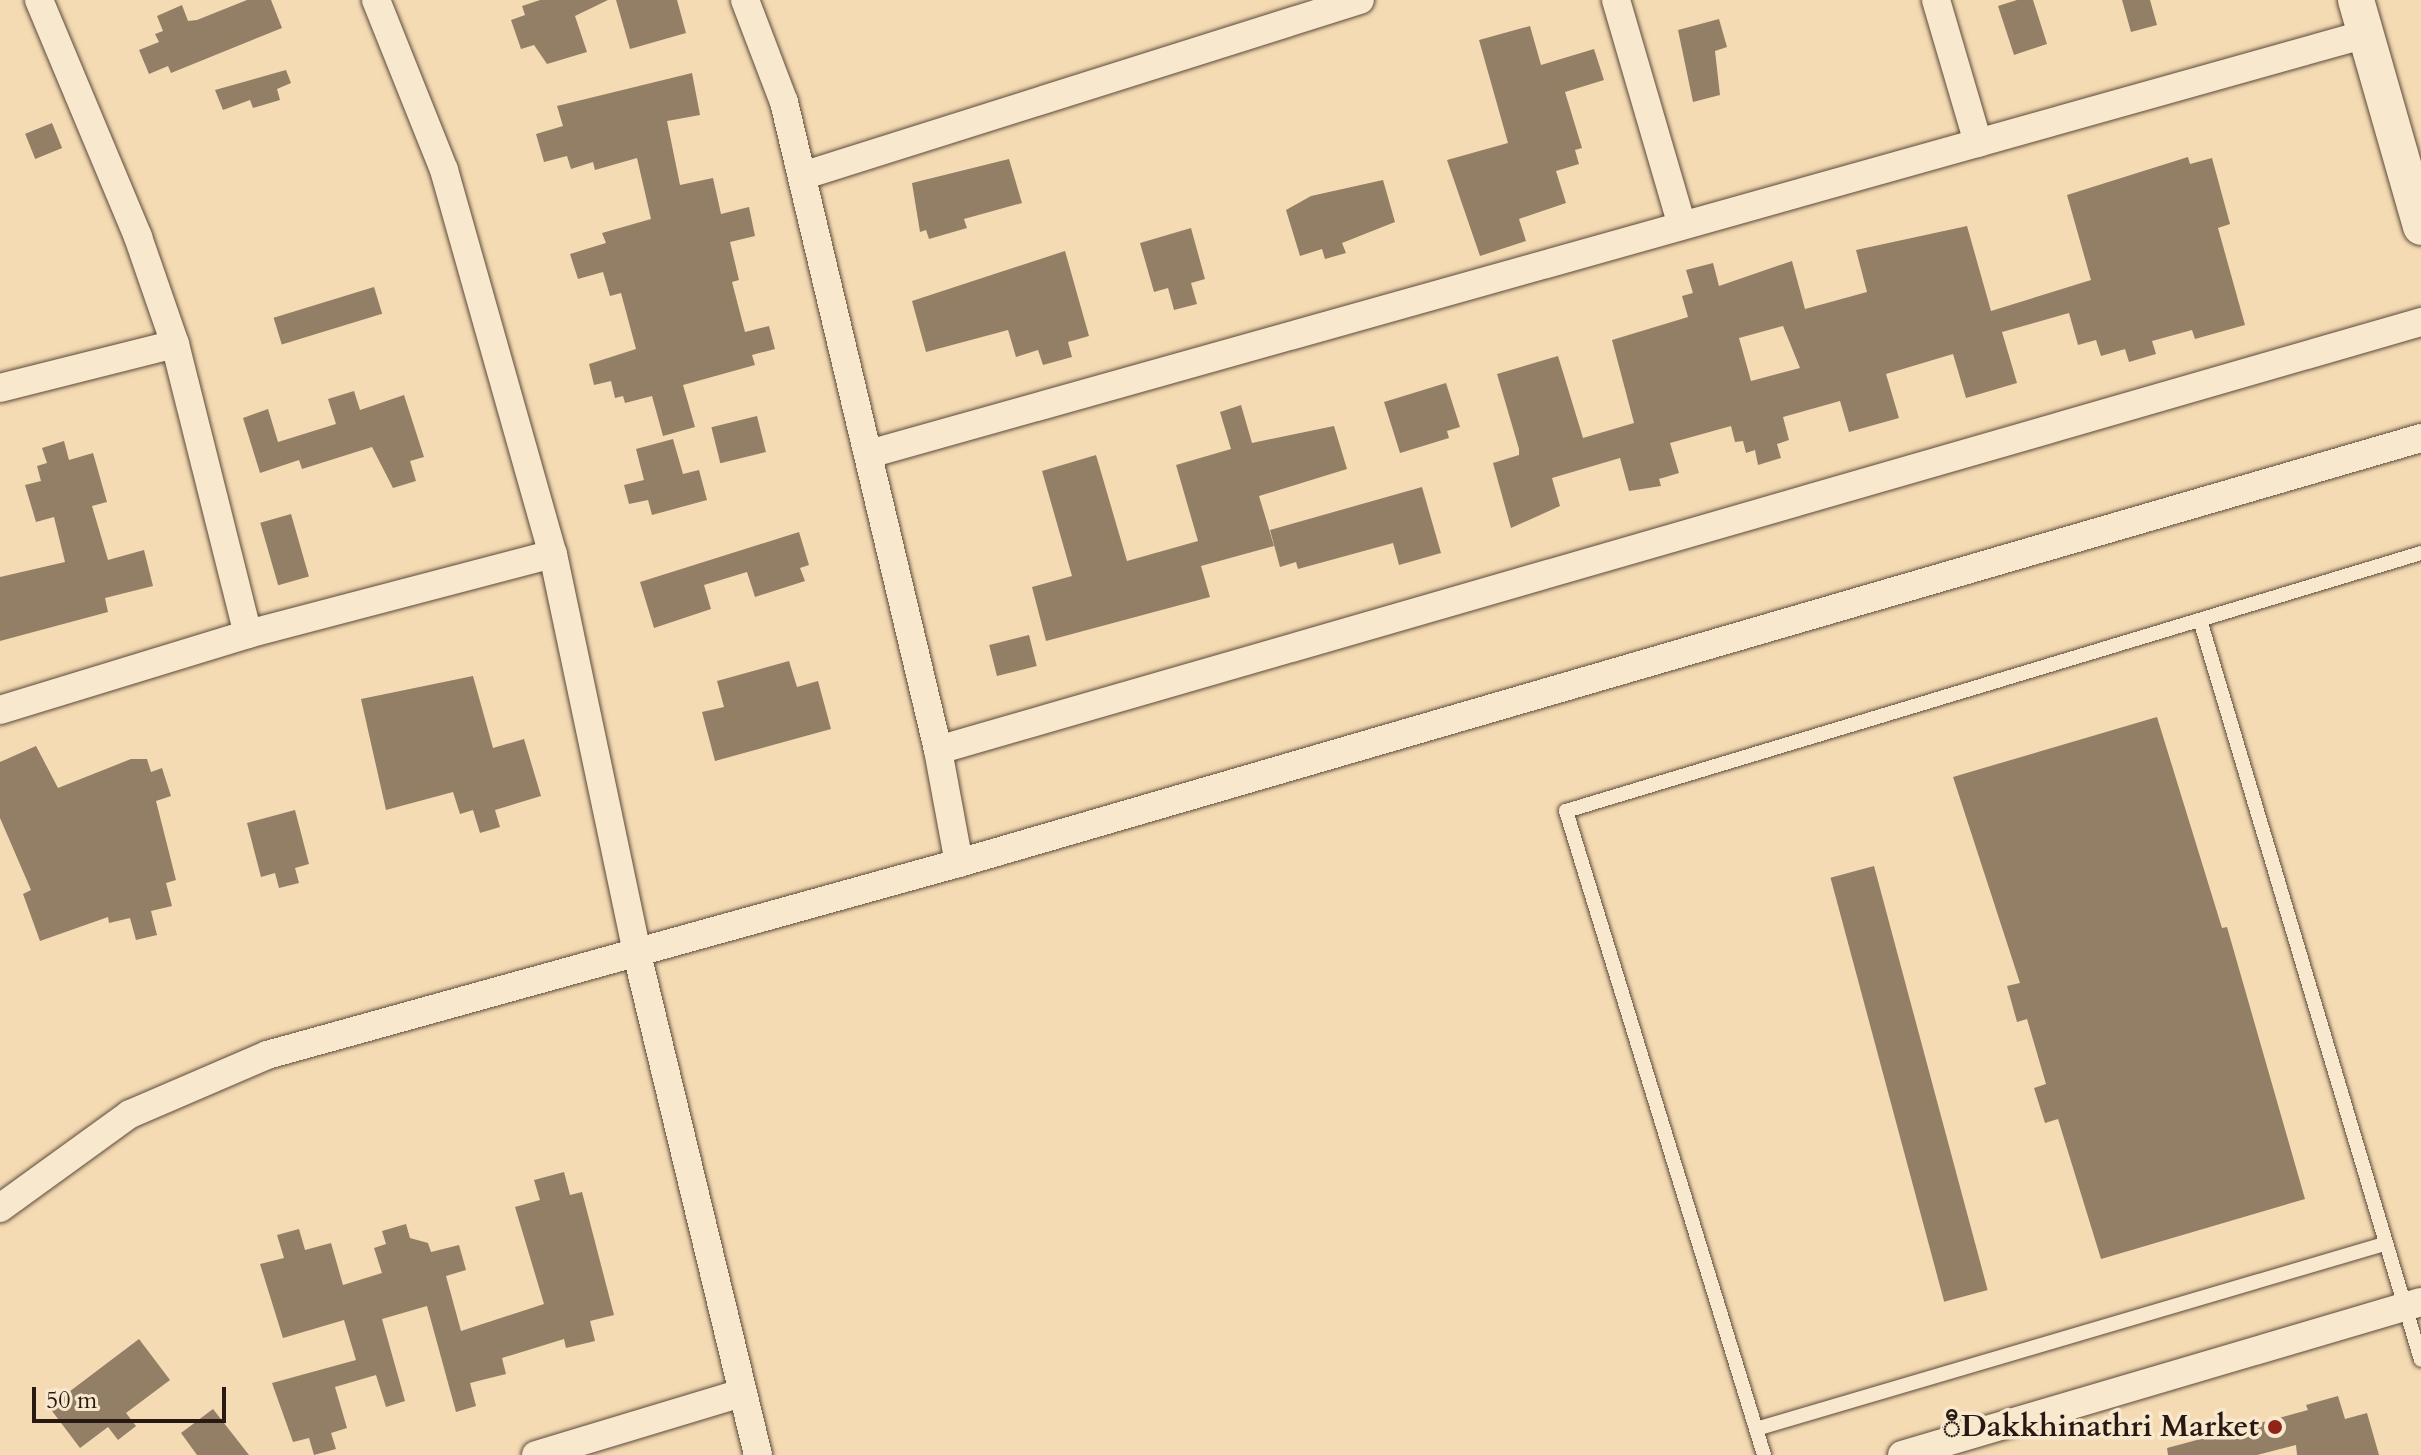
<!DOCTYPE html>
<meta charset="utf-8">
<style>
body{margin:0}
#map{position:relative;width:2421px;height:1455px;overflow:hidden;background:#f5dbb3;font-family:Cardo,serif}
div>[style]{position:absolute}
.building>*{inset:0;background:#937e66;transform-origin:0 0}
.roads{filter:drop-shadow(0 0 2px #5c4a3b) drop-shadow(0 0 2px #5c4a3b)}
.service>*{height:14px;margin:-7px;padding:0 7px;transform-origin:7px;border-radius:7px;background:#f8e8ce}
.minor>*{height:28px;margin:-14px;padding:0 14px;transform-origin:14px;border-radius:14px;background:#f8e8ce}
.tertiary>*{height:36px;margin:-18px;padding:0 18px;transform-origin:18px;border-radius:18px;background:#f8e8ce}
.dots>*{width:22px;height:22px;translate:-50% -50%;box-sizing:border-box;border:4px solid #f8e8ce;border-radius:50%}
span{translate:-50% -50%;white-space:nowrap;text-align:center;line-height:1.15;-webkit-text-stroke:7px #f8e8ce;paint-order:stroke}
.poi-label{font-size:30px;color:#291913;font-weight:700}
.right{translate:-100% -50%;text-align:right}
.scale{position:absolute;left:32px;top:1387px;width:194px;height:36px;box-sizing:border-box;border:4px solid #291913;border-top:0;padding-left:10px;font-size:24px;line-height:28px;white-space:nowrap;color:#291913;-webkit-text-stroke:6px #f8e8ce;paint-order:stroke}
</style>
<div id="map">
<div class="building">
<i style="clip-path:polygon(247px 0,271px 0,282px 28px,171px 73px,168px 66px,149px 74px,139px 50px,159px 42px,155px 34px,163px 31px,157px 16px,182px 5px,188px 21px,197px 20px)"></i>
<i style="clip-path:polygon(540px 0,608px 0,575px 16px,587px 52px,547px 64px,534px 45px,521px 49px,511px 20px,525px 15px,522px 6px)"></i>
<i style="clip-path:polygon(616px 0,677px 0,686px 33px,630px 49px)"></i>
<i style="clip-path:polygon(2017px 0,2033px 0,2047px 44px,2014px 55px,1998px 6px)"></i>
<i style="clip-path:polygon(2122px 0,2150px 0,2157px 25px,2131px 32px)"></i>
<i style="clip-path:polygon(1719px 19px,1727px 47px,1715px 51px,1720px 95px,1693px 102px,1678px 30px)"></i>
<i style="clip-path:polygon(1530px 26px,1541px 65px,1594px 49px,1604px 80px,1565px 92px,1582px 148px,1575px 150px,1579px 164px,1556px 171px,1566px 203px,1519px 219px,1526px 241px,1480px 256px,1447px 160px,1508px 143px,1479px 40px)"></i>
<i style="clip-path:polygon(286px 70px,291px 83px,277px 89px,280px 100px,253px 108px,250px 100px,223px 110px,215px 90px)"></i>
<i style="clip-path:polygon(692px 73px,700px 115px,667px 121px,680px 185px,713px 178px,721px 214px,749px 207px,755px 236px,730px 242px,739px 280px,732px 282px,745px 332px,769px 326px,775px 349px,752px 355px,755px 365px,683px 385px,695px 427px,663px 436px,652px 396px,625px 403px,623px 396px,615px 398px,611px 381px,594px 385px,589px 364px,636px 349px,621px 293px,610px 296px,603px 272px,578px 279px,570px 254px,606px 243px,602px 233px,651px 219px,637px 158px,595px 170px,593px 162px,571px 169px,567px 156px,544px 162px,536px 134px,563px 126px,557px 106px)"></i>
<i style="left:52px;top:123px;width:27px;height:29px;rotate:68deg"></i>
<i style="clip-path:polygon(evenodd,2188px 157px,2190px 164px,2212px 158px,2230px 224px,2218px 228px,2245px 325px,2195px 339px,2192px 330px,2152px 341px,2156px 354px,2129px 362px,2125px 349px,2101px 356px,2096px 340px,2078px 345px,2069px 313px,2002px 332px,2017px 383px,1966px 398px,1953px 354px,1886px 374px,1899px 418px,1849px 432px,1840px 401px,1783px 417px,1789px 440px,1777px 444px,1781px 458px,1758px 465px,1755px 450px,1746px 453px,1743px 441px,1735px 442px,1731px 426px,1670px 443px,1679px 473px,1659px 479px,1661px 486px,1629px 491px,1620px 458px,1552px 478px,1560px 506px,1511px 528px,1493px 463px,1519px 455px,1519px 449px,1497px 374px,1558px 356px,1583px 438px,1634px 423px,1612px 340px,1688px 317px,1682px 296px,1693px 293px,1686px 270px,1713px 263px,1719px 286px,1792px 261px,1805px 309px,1867px 292px,1856px 250px,1967px 226px,1991px 311px,2091px 280px,2067px 195px,2188px 157px,1783px 326px,1800px 368px,1751px 381px,1739px 338px,1783px 326px)"></i>
<i style="clip-path:polygon(1009px 159px,1022px 203px,964px 219px,967px 228px,929px 239px,926px 230px,920px 232px,912px 183px)"></i>
<i style="clip-path:polygon(1383px 180px,1395px 222px,1342px 243px,1346px 253px,1325px 259px,1322px 249px,1300px 256px,1286px 210px,1311px 196px)"></i>
<i style="clip-path:polygon(1191px 228px,1205px 279px,1191px 283px,1197px 304px,1174px 310px,1168px 288px,1154px 292px,1140px 243px)"></i>
<i style="clip-path:polygon(1065px 251px,1089px 336px,1068px 342px,1072px 357px,1043px 365px,1038px 350px,1016px 357px,1008px 330px,926px 352px,912px 301px)"></i>
<i style="left:374px;top:287px;width:28px;height:105px;rotate:73deg"></i>
<i style="clip-path:polygon(1446px 383px,1460px 427px,1447px 431px,1449px 438px,1400px 453px,1384px 402px)"></i>
<i style="clip-path:polygon(354px 391px,360px 410px,404px 395px,424px 457px,410px 461px,416px 481px,393px 488px,372px 447px,302px 469px,299px 460px,260px 473px,243px 418px,268px 409px,278px 442px,336px 424px,328px 399px)"></i>
<i style="clip-path:polygon(1241px 405px,1252px 443px,1334px 426px,1347px 469px,1259px 496px,1274px 546px,1201px 566px,1210px 597px,1046px 641px,1032px 587px,1072px 576px,1042px 471px,1096px 455px,1127px 561px,1198px 541px,1176px 465px,1231px 449px,1220px 412px)"></i>
<i style="left:757px;top:416px;width:37px;height:47px;rotate:76deg"></i>
<i style="clip-path:polygon(673px 439px,683px 474px,699px 470px,707px 500px,652px 515px,648px 500px,629px 504px,624px 485px,644px 480px,636px 449px)"></i>
<i style="clip-path:polygon(64px 441px,69px 460px,93px 453px,107px 502px,92px 506px,108px 560px,144px 550px,153px 586px,105px 598px,108px 612px,0 641px,0 577px,65px 562px,54px 517px,36px 522px,25px 485px,41px 481px,37px 466px,47px 463px,42px 448px)"></i>
<i style="clip-path:polygon(1422px 487px,1441px 553px,1399px 565px,1393px 543px,1298px 569px,1296px 562px,1280px 567px,1270px 530px)"></i>
<i style="left:291px;top:514px;width:65px;height:32px;rotate:74deg"></i>
<i style="clip-path:polygon(799px 532px,809px 565px,800px 568px,805px 581px,755px 597px,747px 572px,704px 585px,711px 609px,654px 628px,640px 582px)"></i>
<i style="left:1029px;top:635px;width:32px;height:41px;rotate:76deg"></i>
<i style="clip-path:polygon(789px 661px,797px 687px,818px 681px,831px 729px,715px 761px,702px 712px,724px 707px,717px 681px)"></i>
<i style="clip-path:polygon(473px 676px,493px 748px,524px 739px,541px 796px,495px 810px,500px 827px,480px 833px,473px 810px,460px 814px,453px 792px,386px 810px,361px 699px)"></i>
<i style="clip-path:polygon(2157px 717px,2222px 928px,2227px 927px,2305px 1199px,2101px 1259px,2058px 1119px,2045px 1123px,2034px 1088px,2046px 1084px,2027px 1019px,2017px 1022px,2007px 986px,2020px 983px,1953px 777px)"></i>
<i style="clip-path:polygon(36px 746px,58px 788px,131px 759px,147px 759px,151px 772px,162px 768px,171px 796px,156px 801px,176px 880px,166px 883px,172px 906px,151px 911px,157px 935px,136px 940px,130px 918px,109px 923px,108px 917px,40px 941px,23px 894px,31px 890px,0 818px,0 762px)"></i>
<i style="clip-path:polygon(295px 810px,309px 864px,295px 868px,299px 883px,279px 888px,275px 873px,261px 877px,247px 823px)"></i>
<i style="left:1874px;top:866px;width:439px;height:45px;rotate:75deg"></i>
<i style="clip-path:polygon(564px 1172px,570px 1195px,582px 1192px,614px 1315px,590px 1321px,595px 1341px,566px 1348px,564px 1339px,502px 1358px,506px 1374px,470px 1383px,476px 1406px,456px 1412px,427px 1306px,382px 1319px,405px 1401px,386px 1407px,376px 1375px,335px 1387px,347px 1428px,331px 1433px,336px 1449px,314px 1455px,309px 1438px,293px 1442px,272px 1383px,356px 1360px,344px 1320px,283px 1338px,260px 1264px,284px 1258px,277px 1235px,299px 1229px,305px 1250px,331px 1243px,343px 1285px,382px 1273px,374px 1248px,386px 1244px,382px 1231px,406px 1224px,410px 1238px,428px 1243px,431px 1252px,459px 1245px,466px 1270px,446px 1276px,461px 1331px,544px 1304px,515px 1207px,540px 1200px,534px 1180px)"></i>
<i style="clip-path:polygon(139px 1339px,170px 1380px,126px 1413px,136px 1426px,118px 1440px,108px 1427px,80px 1448px,49px 1407px)"></i>
<i style="clip-path:polygon(2338px 1396px,2345px 1419px,2367px 1413px,2379px 1455px,2297px 1455px,2296px 1445px,2257px 1455px,2168px 1455px,2167px 1448px,2308px 1410px,2306px 1405px)"></i>
<i style="clip-path:polygon(213px 1409px,249px 1455px,197px 1455px,181px 1433px)"></i>
</div>
<div class="roads">
<div class="service">
<i style="left:2200px;top:620px;width:772px;rotate:73.37deg"></i>
<i style="left:1756px;top:1429px;width:655px;rotate:-16.41deg"></i>
<i style="left:1764px;top:1455px;width:674px;rotate:-107.09deg"></i>
<i style="left:1566px;top:811px;width:893px;rotate:-16.79deg"></i>
</div>
<div class="minor">
<i style="left:39px;top:0;width:257px;rotate:67.3deg"></i>
<i style="left:138px;top:237px;width:113px;rotate:70.9deg"></i>
<i style="left:175px;top:344px;width:299px;rotate:75.9deg"></i>
<i style="left:376px;top:0;width:183px;rotate:68.2deg"></i>
<i style="left:444px;top:170px;width:399px;rotate:74.2deg"></i>
<i style="left:553px;top:554px;width:409px;rotate:78.1deg"></i>
<i style="left:637px;top:954px;width:515px;rotate:76.42deg"></i>
<i style="left:745px;top:0;width:109px;rotate:69.1deg"></i>
<i style="left:784px;top:102px;width:666px;rotate:76.63deg"></i>
<i style="left:938px;top:750px;width:115px;rotate:79.5deg"></i>
<i style="left:1616px;top:0;width:235px;rotate:73.7deg"></i>
<i style="left:1936px;top:0;width:149px;rotate:73.6deg"></i>
<i style="left:802px;top:176px;width:585px;rotate:-17.51deg"></i>
<i style="left:0;top:388px;width:180px;rotate:-14.1deg"></i>
<i style="left:869px;top:454px;width:1555px;rotate:-15.67deg"></i>
<i style="left:0;top:710px;width:259px;rotate:-17deg"></i>
<i style="left:248px;top:634px;width:315px;rotate:-14.7deg"></i>
<i style="left:938px;top:750px;width:1544px;rotate:-16.1deg"></i>
<i style="left:0;top:1208px;width:160px;rotate:-35.9deg"></i>
<i style="left:130px;top:1114px;width:149px;rotate:-23.3deg"></i>
<i style="left:267px;top:1055px;width:718px;rotate:-15.51deg"></i>
<i style="left:959px;top:863px;width:1523px;rotate:-16.21deg"></i>
<i style="left:536px;top:1455px;width:215px;rotate:-16.8deg"></i>
<i style="left:1902px;top:1455px;width:541px;rotate:-16.43deg"></i>
</div>
<div class="tertiary">
<i style="left:2356px;top:0;width:236px;rotate:74deg"></i>
</div>
</div>
<div class="dots">
<i style="left:2275px;top:1427px;background:#8f2418"></i>
</div>
<div class="poi-label">
<span class="right" style="left:2259px;top:1427px">ီDakkhinathri Market</span>
</div>
<div class="scale">50 m</div>
</div>
